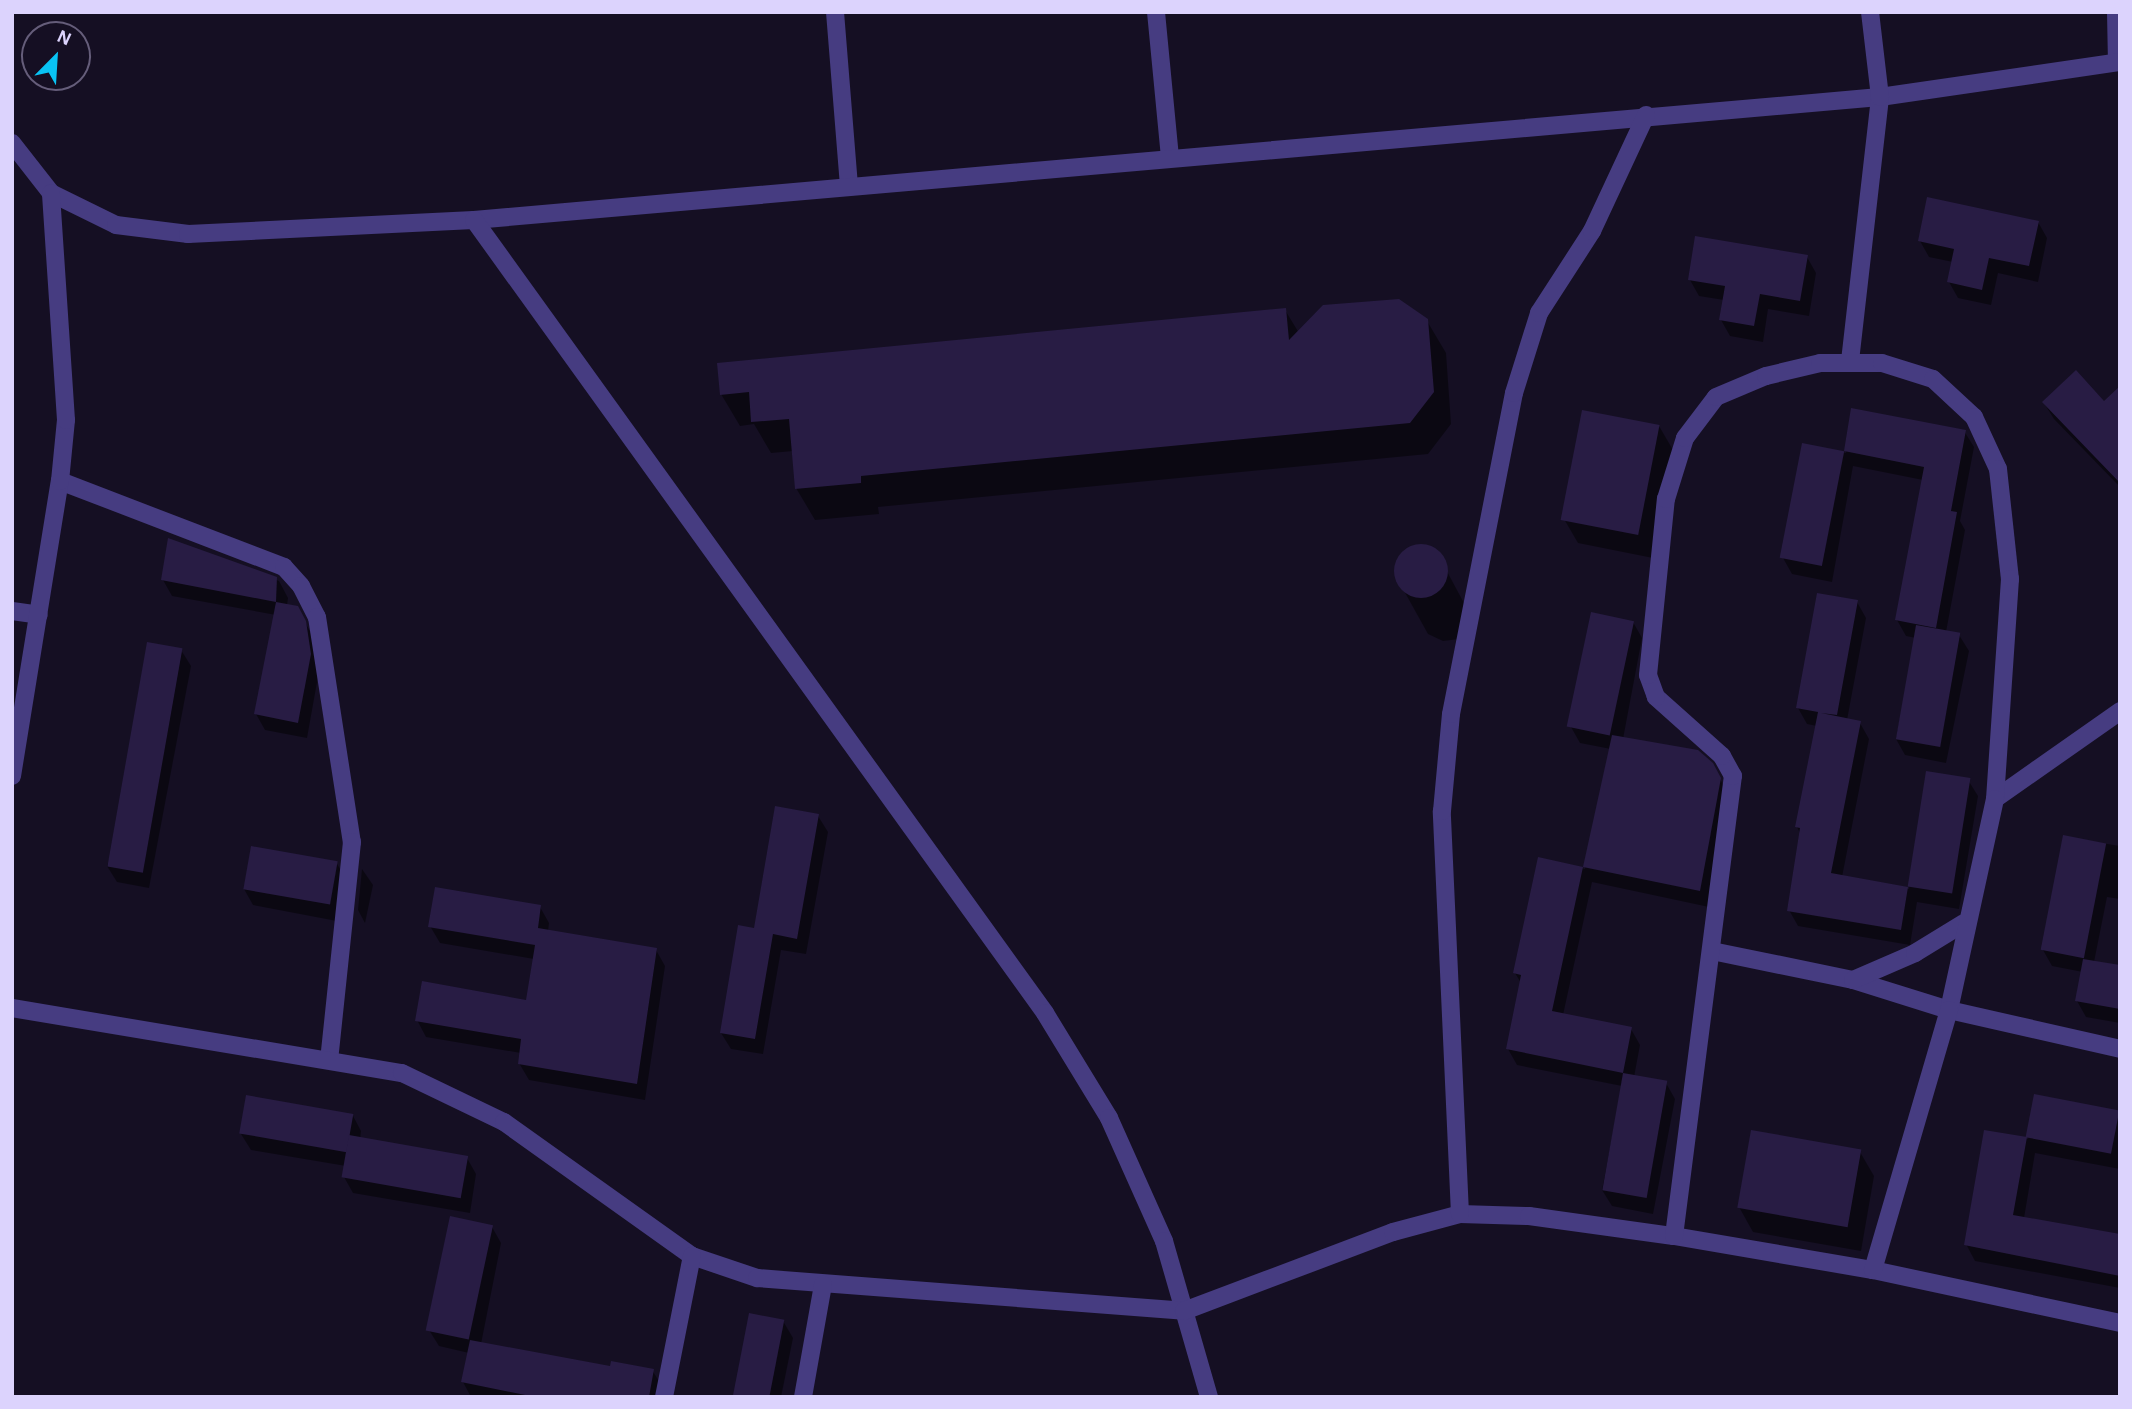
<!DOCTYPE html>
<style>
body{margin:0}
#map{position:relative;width:2132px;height:1409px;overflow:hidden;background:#150f23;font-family:"Alegreya Sans",sans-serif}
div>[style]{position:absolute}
.shadow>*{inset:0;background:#0007}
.building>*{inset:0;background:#281c44;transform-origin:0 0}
.round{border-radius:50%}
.minor>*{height:18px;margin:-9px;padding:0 9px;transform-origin:9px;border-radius:9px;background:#463c81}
span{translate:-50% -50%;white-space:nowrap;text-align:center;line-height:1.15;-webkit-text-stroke:6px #150f23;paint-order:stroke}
.frame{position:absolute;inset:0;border:14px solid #dcd3fd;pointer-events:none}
.north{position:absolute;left:21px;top:21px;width:70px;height:70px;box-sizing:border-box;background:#150f23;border:2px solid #655d7a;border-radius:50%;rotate:24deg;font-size:19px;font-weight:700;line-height:28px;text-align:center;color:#dcd3fd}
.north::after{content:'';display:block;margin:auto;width:24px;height:32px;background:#09c3f4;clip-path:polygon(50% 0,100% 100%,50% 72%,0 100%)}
</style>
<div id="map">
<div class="shadow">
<i style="clip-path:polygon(2038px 222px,2047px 238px,2038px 282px,1998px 273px,1991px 305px,1958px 298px,1949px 282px,1953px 262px,1929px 257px,1920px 241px)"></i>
<i style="clip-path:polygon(1807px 257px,1816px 273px,1809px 316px,1768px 309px,1763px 342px,1730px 336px,1721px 320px,1724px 300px,1699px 296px,1690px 280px)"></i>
<i style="clip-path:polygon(1285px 310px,1299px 333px,1427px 321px,1446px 353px,1451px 424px,1428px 454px,878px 507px,879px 514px,815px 520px,796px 488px,793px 451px,771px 453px,754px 424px,740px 426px,721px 394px)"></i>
<i style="clip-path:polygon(2120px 388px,2120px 487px,2054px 419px,2044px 403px,2104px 403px)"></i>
<i style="clip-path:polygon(1853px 410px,1964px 431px,1974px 447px,1960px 521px,1965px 530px,1946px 632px,1959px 635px,1969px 651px,1946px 763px,1905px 755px,1896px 739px,1916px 638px,1906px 636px,1897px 620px,1923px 480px,1853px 466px,1832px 582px,1792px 574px,1783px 558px,1803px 445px,1846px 453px)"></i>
<i style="clip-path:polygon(1659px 426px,1673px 450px,1653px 558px,1578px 543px,1564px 519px)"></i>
<i style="clip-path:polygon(170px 540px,279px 581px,288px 598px,287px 605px,297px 607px,314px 639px,319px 671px,307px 738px,265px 730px,256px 714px,276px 615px,172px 596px,163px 580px)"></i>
<i style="clip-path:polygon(1420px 545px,1436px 551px,1472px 618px,1459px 639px,1443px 641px,1428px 634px,1403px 589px,1396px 565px,1405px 551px)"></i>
<i style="clip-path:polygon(1857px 602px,1866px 618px,1847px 720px,1860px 723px,1869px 739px,1842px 877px,1909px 889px,1928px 773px,1968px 780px,1978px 796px,1959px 909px,1917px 902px,1910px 945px,1798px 926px,1789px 910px,1801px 835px,1797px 827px,1817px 726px,1807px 724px,1798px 708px)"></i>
<i style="clip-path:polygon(1633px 622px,1642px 638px,1623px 739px,1720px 779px,1729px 796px,1709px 907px,1592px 882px,1563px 1015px,1631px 1029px,1640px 1045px,1634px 1077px,1666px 1083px,1675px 1099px,1653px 1214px,1612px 1206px,1602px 1190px,1622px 1086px,1517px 1065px,1508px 1049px,1521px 983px,1515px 973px,1539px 859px,1585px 869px,1611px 749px,1580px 743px,1571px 727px)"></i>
<i style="clip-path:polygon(181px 650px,191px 666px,149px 888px,117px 882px,107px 866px)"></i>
<i style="clip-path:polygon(818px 816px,828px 832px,806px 954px,781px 950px,763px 1054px,731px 1049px,721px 1033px,755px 930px)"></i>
<i style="clip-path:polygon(2064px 837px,2120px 846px,2120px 899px,2107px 897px,2094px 962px,2120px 967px,2120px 1023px,2086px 1017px,2077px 1001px,2083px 972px,2052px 966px,2043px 950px)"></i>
<i style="clip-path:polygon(337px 864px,347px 880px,342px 922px,253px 905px,244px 889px)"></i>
<i style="clip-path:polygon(362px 869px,373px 885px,365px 923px,358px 910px)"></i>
<i style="clip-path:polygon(540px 907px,549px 923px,548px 931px,656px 950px,665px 966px,645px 1100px,529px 1080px,519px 1063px,521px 1053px,426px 1037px,417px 1020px,528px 1002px,534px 959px,440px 943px,430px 926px)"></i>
<i style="clip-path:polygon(2035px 1096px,2120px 1112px,2120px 1169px,2035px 1153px,2024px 1218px,2120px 1235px,2120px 1288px,1975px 1261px,1966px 1244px,1985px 1132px,2028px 1139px)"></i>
<i style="clip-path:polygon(352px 1114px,361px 1131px,360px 1139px,467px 1158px,476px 1174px,470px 1213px,353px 1193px,344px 1177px,346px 1166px,251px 1150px,241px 1134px)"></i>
<i style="clip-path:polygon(1860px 1152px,1874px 1176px,1861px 1251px,1753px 1232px,1739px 1207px)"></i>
<i style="clip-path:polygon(492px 1227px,501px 1243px,481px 1344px,612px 1368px,652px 1370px,662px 1386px,660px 1397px,471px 1397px,463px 1382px,469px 1353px,439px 1346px,429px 1330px)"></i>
<i style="clip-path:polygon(783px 1321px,793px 1338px,781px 1397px,734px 1397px)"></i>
</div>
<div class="building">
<i style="clip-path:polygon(1927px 197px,2039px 221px,2029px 266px,1989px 258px,1982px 290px,1947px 282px,1954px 249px,1918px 241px)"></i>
<i style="clip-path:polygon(1695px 236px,1808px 255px,1800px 301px,1760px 294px,1754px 326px,1719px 320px,1725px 286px,1688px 280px)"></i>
<i style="clip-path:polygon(1399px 299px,1428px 319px,1434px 392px,1410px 423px,861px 476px,861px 483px,795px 489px,789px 419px,751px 422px,749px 392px,720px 395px,717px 363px,1286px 308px,1289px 340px,1323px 305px)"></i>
<i style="clip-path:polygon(2076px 370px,2104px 401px,2120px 386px,2120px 483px,2042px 402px)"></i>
<i style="clip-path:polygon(1851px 408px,1966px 430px,1951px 511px,1957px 512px,1936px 628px,1895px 620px,1924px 467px,1844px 451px)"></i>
<i style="left:1582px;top:410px;width:79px;height:112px;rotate:11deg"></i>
<i style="left:1802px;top:443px;width:43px;height:117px;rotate:11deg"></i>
<i style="clip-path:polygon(168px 538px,277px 577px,276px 602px,161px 580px)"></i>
<i class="round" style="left:1394px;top:544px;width:54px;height:54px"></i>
<i style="clip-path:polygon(1817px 593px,1858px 600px,1837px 715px,1821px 713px,1861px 721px,1831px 873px,1908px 887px,1901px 930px,1787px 911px,1800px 828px,1795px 827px,1818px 712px,1796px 708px)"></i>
<i style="clip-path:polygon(276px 602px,298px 606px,306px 621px,311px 654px,298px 723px,254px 714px)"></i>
<i style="left:1591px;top:612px;width:44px;height:117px;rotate:12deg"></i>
<i style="left:1916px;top:625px;width:45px;height:116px;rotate:10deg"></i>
<i style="left:147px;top:642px;width:36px;height:228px;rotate:10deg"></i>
<i style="clip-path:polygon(1612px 735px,1698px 750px,1713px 763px,1721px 778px,1700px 891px,1583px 867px)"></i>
<i style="left:1926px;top:771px;width:45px;height:117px;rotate:9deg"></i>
<i style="clip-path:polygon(775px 806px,819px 814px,797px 939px,773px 934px,755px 1039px,720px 1033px,738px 925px,754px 928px)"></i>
<i style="left:2063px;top:835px;width:44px;height:117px;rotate:11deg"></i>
<i style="left:251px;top:846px;width:88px;height:44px;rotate:10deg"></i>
<i style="clip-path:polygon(1538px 857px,1583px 867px,1552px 1011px,1632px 1027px,1623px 1073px,1506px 1049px,1521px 975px,1513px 973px)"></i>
<i style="clip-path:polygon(435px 887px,541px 905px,538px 928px,657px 948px,637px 1084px,518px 1064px,521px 1039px,415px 1021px,422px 981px,526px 1000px,535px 945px,428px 927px)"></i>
<i style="clip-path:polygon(2083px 959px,2120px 965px,2120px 1009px,2075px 1001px)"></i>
<i style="left:1623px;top:1073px;width:45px;height:119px;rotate:10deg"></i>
<i style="left:2034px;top:1094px;width:87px;height:44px;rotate:11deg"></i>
<i style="left:246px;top:1095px;width:109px;height:39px;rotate:10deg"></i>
<i style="left:1751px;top:1130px;width:112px;height:79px;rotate:10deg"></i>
<i style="clip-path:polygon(1984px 1130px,2027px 1137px,2013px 1215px,2120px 1234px,2120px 1276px,1964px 1245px)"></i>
<i style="left:349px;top:1135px;width:121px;height:43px;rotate:10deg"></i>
<i style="left:450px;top:1216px;width:44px;height:117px;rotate:12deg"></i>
<i style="left:749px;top:1313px;width:36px;height:86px;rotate:11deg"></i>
<i style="clip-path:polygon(470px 1340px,610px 1366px,611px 1361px,654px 1369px,649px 1397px,535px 1397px,461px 1382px)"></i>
</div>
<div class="minor">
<i style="left:835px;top:12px;width:175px;rotate:85.4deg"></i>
<i style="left:1156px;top:12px;width:147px;rotate:84.5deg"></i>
<i style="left:2116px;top:12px;width:50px;rotate:88.9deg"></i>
<i style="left:12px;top:143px;width:63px;rotate:52deg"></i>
<i style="left:51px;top:193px;width:72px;rotate:26.2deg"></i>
<i style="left:116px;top:225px;width:73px;rotate:7.1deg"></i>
<i style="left:188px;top:234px;width:286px;rotate:-2.8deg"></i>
<i style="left:474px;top:220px;width:1411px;rotate:-5deg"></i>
<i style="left:1880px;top:97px;width:243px;rotate:-8.3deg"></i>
<i style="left:474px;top:220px;width:977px;rotate:54.24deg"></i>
<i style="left:1045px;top:1013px;width:123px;rotate:58.6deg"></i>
<i style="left:1109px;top:1118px;width:135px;rotate:65.9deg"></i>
<i style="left:1164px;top:1241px;width:162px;rotate:73.9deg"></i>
<i style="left:1850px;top:361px;width:266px;rotate:-83.5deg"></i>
<i style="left:1880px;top:97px;width:86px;rotate:-96.7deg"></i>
<i style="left:60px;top:481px;width:240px;rotate:21deg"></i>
<i style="left:284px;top:567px;width:25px;rotate:48deg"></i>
<i style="left:301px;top:586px;width:35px;rotate:63deg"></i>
<i style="left:317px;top:617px;width:228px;rotate:81.2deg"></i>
<i style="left:352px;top:842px;width:219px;rotate:96deg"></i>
<i style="left:12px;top:611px;width:27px;rotate:8deg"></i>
<i style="left:12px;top:776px;width:299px;rotate:-80.8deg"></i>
<i style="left:60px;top:481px;width:61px;rotate:-84.4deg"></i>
<i style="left:66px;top:420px;width:227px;rotate:-93.8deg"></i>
<i style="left:1995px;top:799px;width:153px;rotate:-35.1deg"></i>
<i style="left:1712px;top:951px;width:144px;rotate:11.6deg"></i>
<i style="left:1853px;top:980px;width:101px;rotate:17.4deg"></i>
<i style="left:1949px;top:1010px;width:175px;rotate:12.8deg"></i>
<i style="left:1853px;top:980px;width:68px;rotate:-23.5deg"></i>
<i style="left:1915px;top:953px;width:57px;rotate:-31.5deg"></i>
<i style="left:12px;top:1008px;width:395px;rotate:9.5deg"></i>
<i style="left:402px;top:1073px;width:113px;rotate:25.7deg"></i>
<i style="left:504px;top:1122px;width:231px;rotate:35.5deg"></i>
<i style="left:692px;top:1256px;width:69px;rotate:18.7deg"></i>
<i style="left:757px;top:1278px;width:428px;rotate:4.4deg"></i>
<i style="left:1184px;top:1311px;width:223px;rotate:-20.7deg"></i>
<i style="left:1393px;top:1232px;width:69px;rotate:-15deg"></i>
<i style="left:1460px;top:1214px;width:69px;rotate:1.7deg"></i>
<i style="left:1529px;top:1216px;width:146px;rotate:7.9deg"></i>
<i style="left:1674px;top:1236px;width:202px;rotate:9.7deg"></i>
<i style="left:1873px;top:1270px;width:253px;rotate:12.1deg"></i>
<i style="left:1460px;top:1214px;width:403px;rotate:-92.6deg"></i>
<i style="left:1442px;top:811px;width:97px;rotate:-84.7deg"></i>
<i style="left:1451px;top:714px;width:327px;rotate:-78.9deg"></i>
<i style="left:1514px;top:393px;width:84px;rotate:-72.6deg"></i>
<i style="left:1539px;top:313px;width:98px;rotate:-57.1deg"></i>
<i style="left:1592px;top:231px;width:128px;rotate:-65deg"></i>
<i style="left:1674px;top:1236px;width:464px;rotate:-82.7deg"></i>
<i style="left:1733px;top:776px;width:23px;rotate:-119deg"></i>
<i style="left:1722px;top:756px;width:89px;rotate:-138.2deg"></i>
<i style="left:1656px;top:697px;width:23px;rotate:-110deg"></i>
<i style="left:1648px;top:675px;width:177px;rotate:-84.2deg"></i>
<i style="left:1666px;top:499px;width:64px;rotate:-72.7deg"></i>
<i style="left:1685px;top:438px;width:51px;rotate:-52.9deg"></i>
<i style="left:1716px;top:397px;width:54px;rotate:-22.8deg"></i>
<i style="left:1766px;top:376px;width:56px;rotate:-13.5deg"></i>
<i style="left:1820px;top:363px;width:62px"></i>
<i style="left:1882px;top:363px;width:53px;rotate:17.4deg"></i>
<i style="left:1933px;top:379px;width:56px;rotate:42.8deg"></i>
<i style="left:1974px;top:417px;width:57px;rotate:65.2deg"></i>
<i style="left:1998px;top:469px;width:111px;rotate:83.8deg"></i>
<i style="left:2010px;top:579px;width:221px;rotate:93.9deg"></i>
<i style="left:1995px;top:799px;width:216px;rotate:102.3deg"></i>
<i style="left:1949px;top:1010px;width:271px;rotate:106.3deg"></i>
<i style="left:664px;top:1397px;width:144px;rotate:-78.8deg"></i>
<i style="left:803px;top:1397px;width:114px;rotate:-79.9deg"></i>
</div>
<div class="frame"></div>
<div class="north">N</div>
</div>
